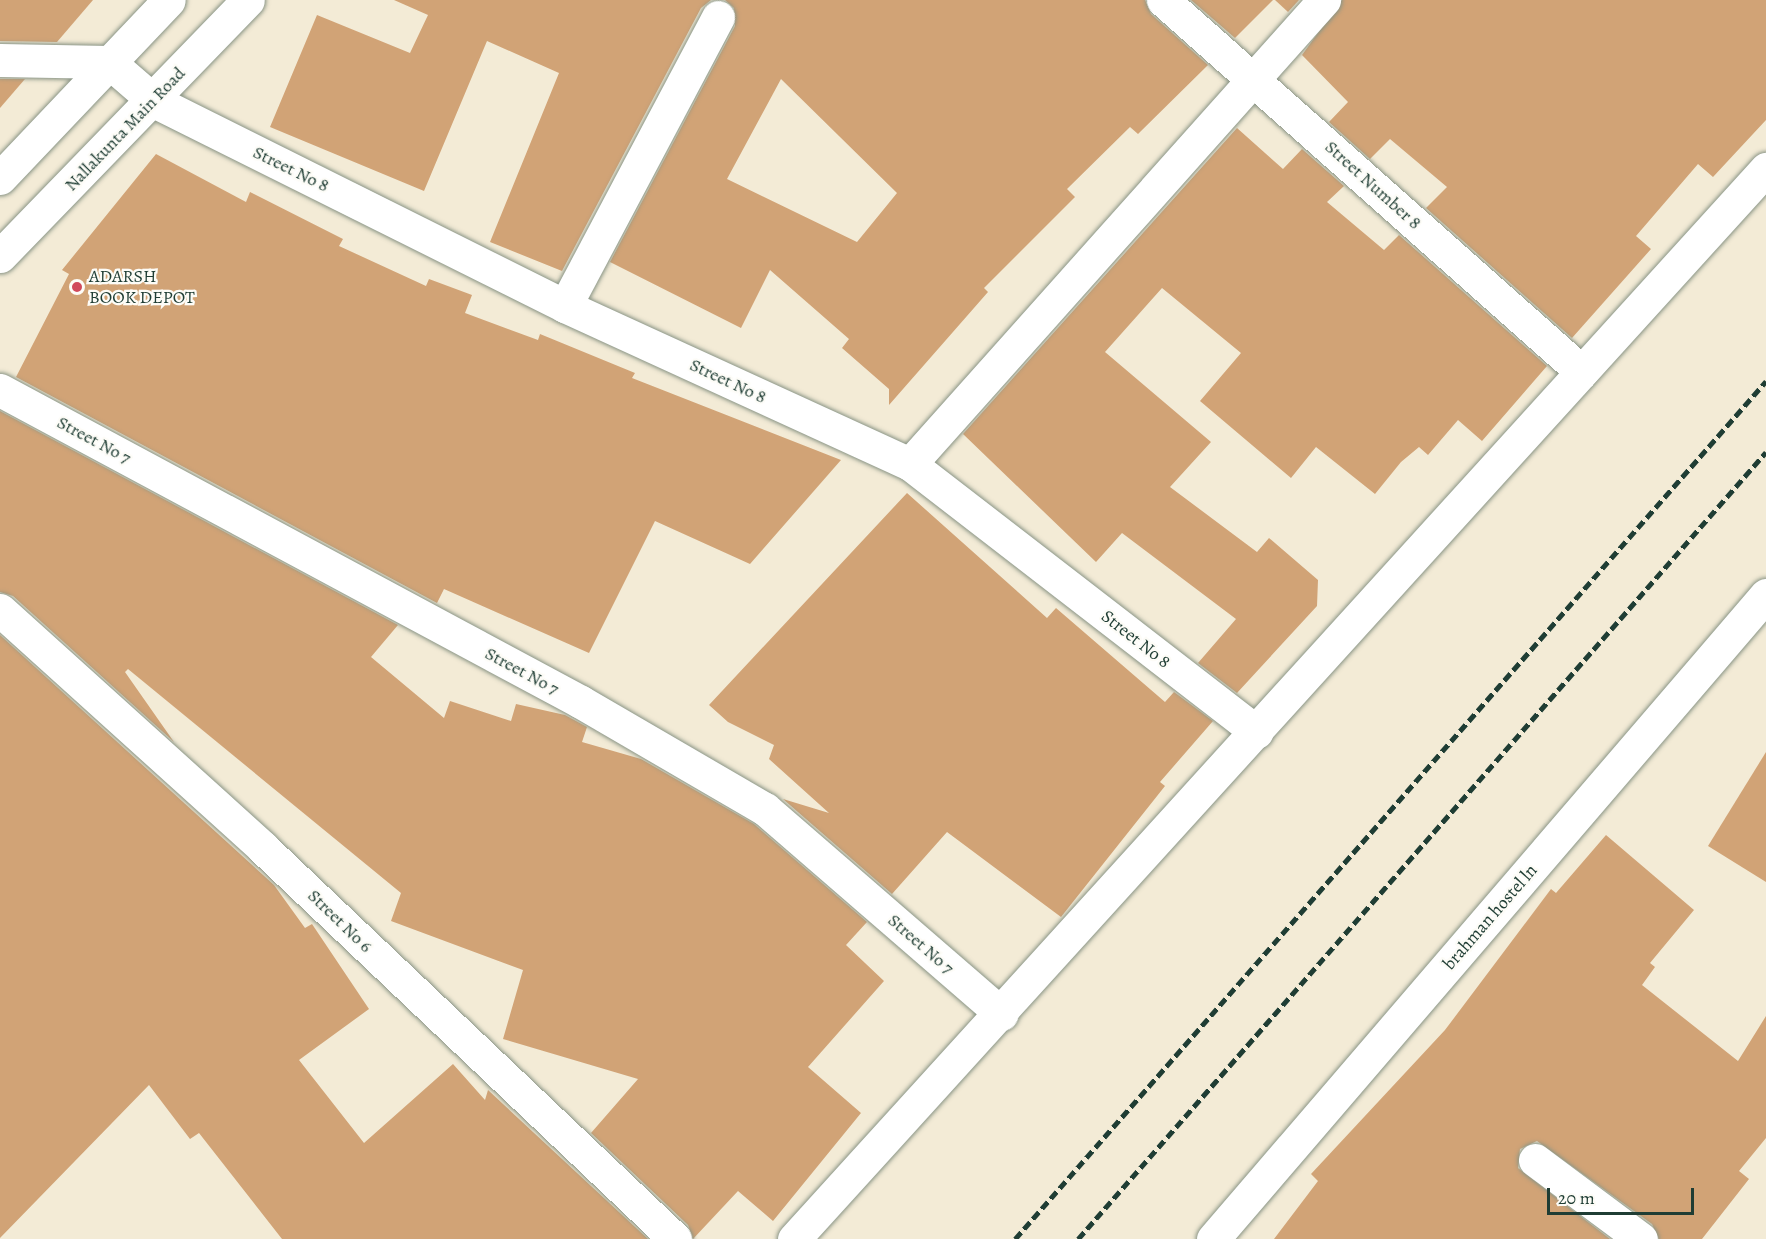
<!DOCTYPE html>
<style>
body{margin:0}
#map{position:relative;width:1766px;height:1239px;overflow:hidden;background:#f3ebd6;font-family:Alegreya,serif}
div>[style]{position:absolute}
.building>*{inset:0;background:#d1a376}
.roads{filter:drop-shadow(0 0 2px #899485) drop-shadow(0 0 2px #899485)}
.minor>*{height:33px;margin:-16.5px;padding:0 16.5px;transform-origin:16.5px;border-radius:16.5px;background:#fff}
.major>*{height:33px;margin:-16.5px;padding:0 16.5px;transform-origin:16.5px;border-radius:16.5px;background:#fff}
.rail>*{height:4.5px;margin-top:-2.25px;transform-origin:0;background:repeating-linear-gradient(90deg,#1f3d34 0 9px,transparent 0 13.5px)}
.dots>*{width:16px;height:16px;translate:-50% -50%;box-sizing:border-box;border:3px solid #fdfcf7;border-radius:50%}
span{translate:-50% -50%;white-space:nowrap;text-align:center;line-height:1.15;-webkit-text-stroke:4.5px #fdfcf7;paint-order:stroke}
.street-label{font-size:18px;color:#1f3d34}
.poi-label{font-size:18px;color:#1f3d34}
.left{translate:0 -50%;text-align:left}
.scale{position:absolute;left:1547px;top:1188px;width:147px;height:27px;box-sizing:border-box;border:3px solid #1f3d34;border-top:0;padding-left:8px;font-size:18px;line-height:21px;white-space:nowrap;color:#1f3d34;-webkit-text-stroke:4px #fdfcf7;paint-order:stroke}
</style>
<div id="map">
<div class="building">
<i style="clip-path:polygon(0 0,93px 0,57px 42px,0 41px)"></i>
<i style="clip-path:polygon(394px 0,711px 0,701px 8px,562px 271px,490px 242px,559px 73px,487px 41px,424px 191px,270px 127px,317px 15px,410px 53px,428px 15px)"></i>
<i style="clip-path:polygon(evenodd,725px 0,1145px 0,1151px 14px,1208px 65px,1138px 134px,1130px 127px,1067px 189px,1075px 197px,984px 288px,988px 292px,889px 405px,889px 389px,842px 348px,849px 339px,770px 270px,741px 328px,610px 262px,735px 26px,734px 8px,725px 0,781px 79px,897px 193px,857px 242px,727px 179px,781px 79px)"></i>
<i style="clip-path:polygon(1191px 0,1273px 0,1235px 38px)"></i>
<i style="clip-path:polygon(1275px 0,1299px 0,1288px 12px)"></i>
<i style="clip-path:polygon(1342px 0,1766px 0,1766px 120px,1713px 177px,1698px 164px,1636px 236px,1651px 249px,1572px 338px,1426px 208px,1447px 187px,1390px 139px,1370px 159px,1329px 122px,1348px 102px,1302px 55px)"></i>
<i style="clip-path:polygon(0 79px,25px 79px,0 108px)"></i>
<i style="clip-path:polygon(1237px 128px,1283px 169px,1302px 149px,1344px 186px,1327px 202px,1384px 250px,1399px 235px,1547px 366px,1482px 441px,1458px 420px,1428px 455px,1419px 447px,1401px 462px,1375px 494px,1316px 447px,1291px 478px,1200px 401px,1241px 353px,1162px 288px,1105px 352px,1211px 442px,1170px 487px,1257px 552px,1269px 538px,1318px 580px,1317px 606px,1237px 693px,1198px 663px,1236px 619px,1122px 533px,1096px 562px,963px 434px)"></i>
<i style="clip-path:polygon(156px 154px,246px 202px,250px 192px,343px 239px,339px 246px,426px 286px,429px 279px,472px 295px,465px 313px,538px 340px,540px 334px,635px 373px,632px 378px,841px 460px,750px 564px,655px 521px,589px 653px,444px 589px,437px 603px,16px 377px,69px 274px,62px 270px)"></i>
<i style="clip-path:polygon(0 411px,398px 625px,371px 657px,444px 718px,450px 701px,511px 721px,516px 704px,565px 715px,587px 727px,582px 742px,641px 759px,754px 824px,867px 922px,846px 945px,884px 981px,808px 1067px,861px 1113px,773px 1221px,738px 1191px,693px 1239px,688px 1225px,591px 1133px,638px 1079px,503px 1039px,523px 970px,391px 921px,401px 893px,128px 669px,125px 672px,174px 742px,13px 596px,0 592px)"></i>
<i style="clip-path:polygon(907px 493px,1047px 618px,1056px 608px,1165px 702px,1174px 692px,1213px 721px,1160px 782px,1165px 786px,1061px 917px,947px 832px,892px 894px,783px 799px,829px 813px,769px 759px,774px 745px,728px 722px,709px 705px)"></i>
<i style="clip-path:polygon(0 635px,274px 885px,305px 928px,312px 924px,369px 1009px,299px 1060px,364px 1143px,453px 1064px,485px 1100px,488px 1090px,648px 1239px,282px 1239px,199px 1133px,190px 1139px,149px 1085px,0 1238px)"></i>
<i style="clip-path:polygon(1766px 752px,1766px 882px,1708px 846px)"></i>
<i style="clip-path:polygon(1606px 835px,1694px 910px,1650px 963px,1655px 967px,1642px 985px,1738px 1061px,1766px 1016px,1766px 1138px,1739px 1171px,1749px 1179px,1702px 1239px,1659px 1239px,1652px 1224px,1537px 1141px,1520px 1149px,1518px 1168px,1610px 1239px,1274px 1239px,1318px 1181px,1311px 1174px,1445px 1030px,1551px 889px,1556px 893px)"></i>
</div>
<div class="roads">
<div class="minor">
<i style="left:1163px;top:0;width:560px;rotate:41.6deg"></i>
<i style="left:0;top:60px;width:109px;rotate:1.1deg"></i>
<i style="left:109px;top:62px;width:60px;rotate:40.9deg"></i>
<i style="left:154px;top:101px;width:459px;rotate:26.5deg"></i>
<i style="left:565px;top:306px;width:379px;rotate:24.6deg"></i>
<i style="left:910px;top:464px;width:438px;rotate:37.7deg"></i>
<i style="left:565px;top:306px;width:327px;rotate:-62.1deg"></i>
<i style="left:0;top:390px;width:659px;rotate:28.24deg"></i>
<i style="left:581px;top:702px;width:213px;rotate:30.2deg"></i>
<i style="left:765px;top:809px;width:313px;rotate:40.9deg"></i>
<i style="left:910px;top:464px;width:622px;rotate:-48.26deg"></i>
<i style="left:0;top:610px;width:355px;rotate:42.1deg"></i>
<i style="left:263px;top:848px;width:568px;rotate:43.5deg"></i>
<i style="left:1535px;top:1160px;width:132px;rotate:36.7deg"></i>
<i style="left:794px;top:1239px;width:1446px;rotate:-47.75deg"></i>
<i style="left:1213px;top:1239px;width:849px;rotate:-49.35deg"></i>
</div>
<div class="major">
<i style="left:0;top:178px;width:245px;rotate:-46.5deg"></i>
<i style="left:0;top:256px;width:356px;rotate:-45.9deg"></i>
</div>
</div>
<div class="rail">
<i style="left:1015px;top:1239px;width:1140px;rotate:-48.8deg"></i>
<i style="left:1078px;top:1239px;width:1045px;rotate:-48.84deg"></i>
</div>
<div class="dots">
<i style="left:77px;top:287px;background:#d1495b"></i>
</div>
<div class="street-label">
<span style="left:125px;top:129px;rotate:-46deg">Nallakunta Main Road</span>
<span style="left:291px;top:169px;rotate:26deg">Street No 8</span>
<span style="left:1373px;top:185px;rotate:42deg">Street Number 8</span>
<span style="left:728px;top:381px;rotate:25deg">Street No 8</span>
<span style="left:94px;top:440px;rotate:28deg">Street No 7</span>
<span style="left:1136px;top:639px;rotate:38deg">Street No 8</span>
<span style="left:522px;top:671px;rotate:28deg">Street No 7</span>
<span style="left:1490px;top:917px;rotate:-49deg">brahman hostel ln</span>
<span style="left:340px;top:921px;rotate:44deg">Street No 6</span>
<span style="left:921px;top:944px;rotate:41deg">Street No 7</span>
</div>
<div class="poi-label">
<span class="left" style="left:89px;top:287px">ADARSH<br>BOOK DEPOT</span>
</div>
<div class="scale">20 m</div>
</div>
